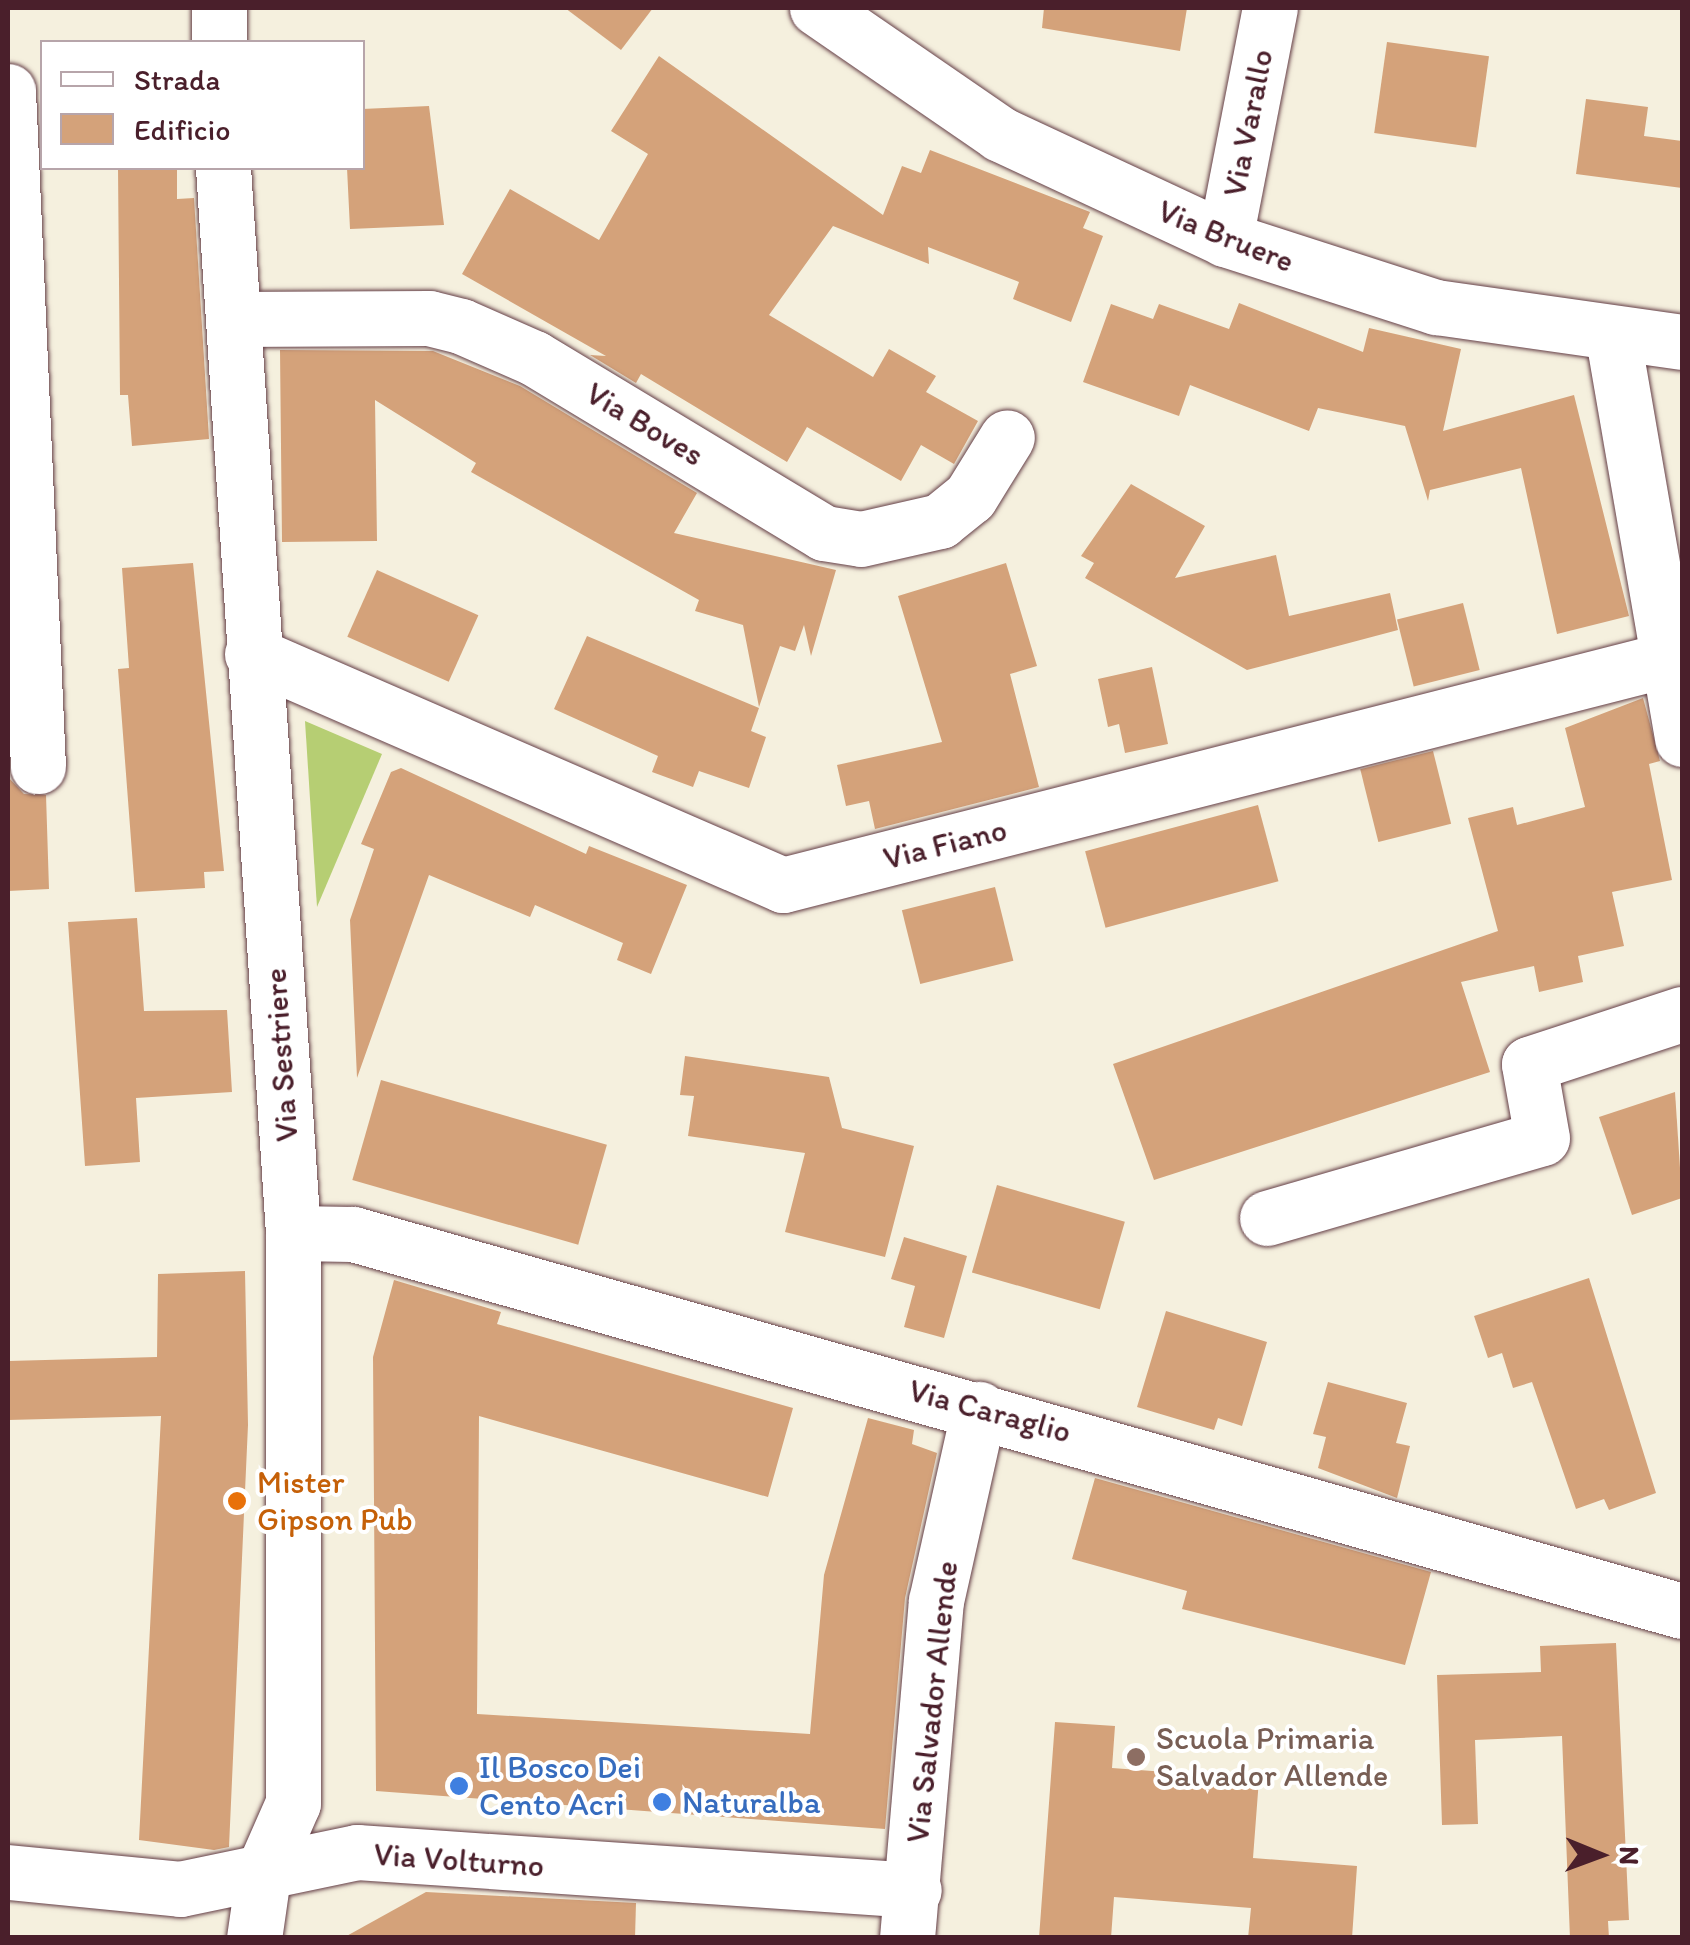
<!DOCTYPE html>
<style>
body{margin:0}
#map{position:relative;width:1690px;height:1945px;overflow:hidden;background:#f5f0de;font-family:Itim,sans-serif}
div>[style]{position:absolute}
.green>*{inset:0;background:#b6ce73}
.building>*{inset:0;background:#d4a27a;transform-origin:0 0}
.roads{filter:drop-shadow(0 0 2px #643e46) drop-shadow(0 0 2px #643e46)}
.minor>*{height:55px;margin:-27.5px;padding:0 27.5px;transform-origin:27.5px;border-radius:27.5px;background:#fff}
.tertiary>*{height:55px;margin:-27.5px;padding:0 27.5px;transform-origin:27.5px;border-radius:27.5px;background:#fff}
.dots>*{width:28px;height:28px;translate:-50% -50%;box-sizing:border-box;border:5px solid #fff;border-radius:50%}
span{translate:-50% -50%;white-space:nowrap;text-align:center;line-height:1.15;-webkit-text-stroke:8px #fff;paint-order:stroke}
.street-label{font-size:32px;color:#4a1f2b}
.food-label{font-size:32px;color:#c56008}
.left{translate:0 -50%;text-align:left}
.education-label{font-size:32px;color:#785e54}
.shop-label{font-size:32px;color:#366cbe}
.frame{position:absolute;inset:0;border:10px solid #4a1f2b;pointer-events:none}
.legend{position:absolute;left:40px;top:40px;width:325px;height:130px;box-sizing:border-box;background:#fff;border:2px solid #b7a5aa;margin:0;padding:12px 18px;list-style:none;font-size:30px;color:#4a1f2b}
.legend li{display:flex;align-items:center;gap:20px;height:50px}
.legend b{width:50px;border:2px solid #b7a5aa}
.north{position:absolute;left:1550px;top:1805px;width:100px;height:100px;-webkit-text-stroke:8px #fff;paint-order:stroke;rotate:91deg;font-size:28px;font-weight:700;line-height:40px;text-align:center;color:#4a1f2b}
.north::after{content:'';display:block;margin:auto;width:35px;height:45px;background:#4a1f2b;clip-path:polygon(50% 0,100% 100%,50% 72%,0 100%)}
</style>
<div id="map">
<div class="green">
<i style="clip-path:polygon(305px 721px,382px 754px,317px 907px)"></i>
</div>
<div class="building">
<i style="clip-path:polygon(565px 8px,653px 8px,621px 50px)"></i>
<i style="clip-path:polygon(1044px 8px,1187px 8px,1180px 51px,1042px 28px)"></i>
<i style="left:1387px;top:42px;width:103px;height:92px;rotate:8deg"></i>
<i style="clip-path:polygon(659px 56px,883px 215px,902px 166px,921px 173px,930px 150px,1090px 212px,1083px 228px,1103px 236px,1071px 322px,1013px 299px,1019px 282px,928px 247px,929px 264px,833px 226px,769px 315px,873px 377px,889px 349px,936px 376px,926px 392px,978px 421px,954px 464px,921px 445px,901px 481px,807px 427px,787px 462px,641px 374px,636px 383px,590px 355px,606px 356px,462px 274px,510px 189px,599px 240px,648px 154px,611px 131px)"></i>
<i style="clip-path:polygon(1586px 99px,1648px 107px,1644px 136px,1682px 141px,1682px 188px,1576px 174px)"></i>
<i style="clip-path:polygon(429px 106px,444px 225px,350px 229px,347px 168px,362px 168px,362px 109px)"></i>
<i style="clip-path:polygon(118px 168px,177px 168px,177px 199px,194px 198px,209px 439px,132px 446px,128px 395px,120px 395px)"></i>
<i style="clip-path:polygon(1239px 303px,1363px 352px,1369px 328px,1461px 349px,1443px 431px,1574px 395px,1629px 616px,1557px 634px,1521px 468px,1430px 490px,1428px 501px,1405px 426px,1318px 408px,1309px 431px,1190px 385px,1179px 416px,1083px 382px,1111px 304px,1153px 319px,1159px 304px,1229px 329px)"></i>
<i style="clip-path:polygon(280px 350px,433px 351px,520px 386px,697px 493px,674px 533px,836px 570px,811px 656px,804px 625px,795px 651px,780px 646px,759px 707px,743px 625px,695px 611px,699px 600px,471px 472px,476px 463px,375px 400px,377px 541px,282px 542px)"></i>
<i style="clip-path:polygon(1131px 484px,1205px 526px,1175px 578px,1276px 555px,1289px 616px,1390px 593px,1398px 630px,1247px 670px,1085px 578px,1094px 563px,1081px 556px)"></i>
<i style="clip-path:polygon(193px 563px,224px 871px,204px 872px,205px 888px,135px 892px,118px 669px,129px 668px,122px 568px)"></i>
<i style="clip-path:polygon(1006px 563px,1037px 666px,1010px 674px,1039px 787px,875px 829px,869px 801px,846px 806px,837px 765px,942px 742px,898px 596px)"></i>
<i style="left:377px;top:570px;width:111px;height:73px;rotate:24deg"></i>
<i style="left:1463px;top:603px;width:69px;height:68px;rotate:76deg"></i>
<i style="clip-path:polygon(587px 636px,759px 708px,751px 731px,766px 737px,749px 788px,699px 771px,693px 787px,652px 772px,658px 756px,554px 709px)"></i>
<i style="clip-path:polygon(1152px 667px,1168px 744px,1125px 753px,1119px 724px,1108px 727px,1098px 679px)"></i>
<i style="clip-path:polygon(1643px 698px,1660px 761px,1649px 764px,1672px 880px,1612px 892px,1624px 946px,1578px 956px,1583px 982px,1539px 992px,1534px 966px,1461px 982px,1490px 1072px,1154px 1180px,1113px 1064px,1498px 931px,1468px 818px,1513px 807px,1517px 825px,1585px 807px,1565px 728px)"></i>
<i style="left:1433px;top:751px;width:75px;height:75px;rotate:76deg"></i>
<i style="clip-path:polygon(401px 768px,586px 854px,589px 846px,687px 885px,651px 974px,617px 960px,623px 943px,535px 905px,530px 917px,429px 875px,357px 1078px,350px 920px,374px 849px,361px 844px,391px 772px)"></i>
<i style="clip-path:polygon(8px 777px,24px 794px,46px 795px,49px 889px,8px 891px)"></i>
<i style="left:1258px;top:805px;width:79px;height:179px;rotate:75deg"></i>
<i style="left:995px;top:887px;width:76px;height:96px;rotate:76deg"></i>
<i style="clip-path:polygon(137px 918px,144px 1011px,227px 1010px,232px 1092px,136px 1098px,140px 1162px,85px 1166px,68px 922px)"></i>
<i style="clip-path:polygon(685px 1056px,829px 1077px,842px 1128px,914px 1146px,885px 1257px,785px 1232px,805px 1153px,688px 1136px,694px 1096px,680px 1095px)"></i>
<i style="left:381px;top:1080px;width:235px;height:104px;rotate:16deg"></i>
<i style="clip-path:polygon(1675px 1092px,1682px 1198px,1632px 1215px,1599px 1117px)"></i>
<i style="left:997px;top:1185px;width:133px;height:91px;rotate:16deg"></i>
<i style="clip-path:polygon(904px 1237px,967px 1256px,944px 1338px,904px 1327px,915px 1286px,891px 1279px)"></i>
<i style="clip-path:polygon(245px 1271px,248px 1425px,229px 1847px,214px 1850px,139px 1840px,161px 1416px,8px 1420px,8px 1361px,157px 1357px,158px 1274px)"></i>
<i style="clip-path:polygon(1589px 1278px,1656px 1493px,1609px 1510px,1604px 1499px,1576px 1509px,1532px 1382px,1513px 1388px,1502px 1353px,1488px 1358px,1474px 1316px)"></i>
<i style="clip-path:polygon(394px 1280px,501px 1312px,497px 1324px,793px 1408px,768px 1497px,479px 1416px,477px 1714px,810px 1734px,824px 1575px,868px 1418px,914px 1430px,912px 1444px,937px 1453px,905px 1598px,885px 1829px,376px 1791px,373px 1357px)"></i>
<i style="clip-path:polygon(1166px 1311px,1267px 1342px,1242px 1426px,1218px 1418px,1214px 1430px,1137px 1407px)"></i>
<i style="clip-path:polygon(1328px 1382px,1407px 1403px,1396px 1443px,1410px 1446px,1397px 1498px,1318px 1468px,1326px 1437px,1313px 1434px)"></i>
<i style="clip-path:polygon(1095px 1478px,1431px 1572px,1405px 1665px,1182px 1609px,1187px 1591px,1072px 1559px)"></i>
<i style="clip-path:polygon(1616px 1643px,1629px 1920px,1608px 1921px,1609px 1938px,1570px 1938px,1562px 1736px,1475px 1740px,1478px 1824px,1442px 1825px,1437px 1675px,1541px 1672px,1540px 1646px)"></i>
<i style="clip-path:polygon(1055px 1722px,1115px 1726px,1112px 1768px,1259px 1779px,1253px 1858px,1357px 1866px,1352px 1938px,1248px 1938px,1251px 1908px,1114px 1897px,1111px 1938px,1039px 1938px)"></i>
<i style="clip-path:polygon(426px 1892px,636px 1903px,635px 1938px,343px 1938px)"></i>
</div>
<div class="roads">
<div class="minor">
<i style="left:219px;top:8px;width:34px;rotate:90deg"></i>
<i style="left:8px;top:91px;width:676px;rotate:87.46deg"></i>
<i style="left:223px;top:168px;width:1067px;rotate:86.24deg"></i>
<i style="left:293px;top:1233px;width:570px;rotate:90deg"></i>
<i style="left:293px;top:1803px;width:72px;rotate:113.7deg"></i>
<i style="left:264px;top:1869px;width:70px;rotate:98.2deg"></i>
<i style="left:1225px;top:239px;width:235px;rotate:-79deg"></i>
<i style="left:233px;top:319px;width:196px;rotate:-0.3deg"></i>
<i style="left:429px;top:318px;width:33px;rotate:14deg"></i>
<i style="left:461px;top:326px;width:80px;rotate:23.7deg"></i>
<i style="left:534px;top:358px;width:339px;rotate:31.1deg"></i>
<i style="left:824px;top:533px;width:37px;rotate:9deg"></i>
<i style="left:861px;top:539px;width:81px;rotate:-12.8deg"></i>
<i style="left:940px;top:521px;width:38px;rotate:-39deg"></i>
<i style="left:970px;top:497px;width:70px;rotate:-58.3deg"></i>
<i style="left:1613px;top:338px;width:407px;rotate:80.2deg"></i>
<i style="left:252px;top:654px;width:579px;rotate:23.51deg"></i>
<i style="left:783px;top:885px;width:914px;rotate:-14.31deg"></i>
<i style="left:1267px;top:1218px;width:286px;rotate:-16.2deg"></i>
<i style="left:1542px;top:1138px;width:75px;rotate:-100deg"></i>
<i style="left:1529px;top:1064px;width:161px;rotate:-18.1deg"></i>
<i style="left:293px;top:1233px;width:60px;rotate:1deg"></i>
<i style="left:353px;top:1234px;width:1381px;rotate:15.84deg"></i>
<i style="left:8px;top:1872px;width:173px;rotate:5.6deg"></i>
<i style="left:180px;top:1889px;width:181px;rotate:-11.8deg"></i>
<i style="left:357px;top:1852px;width:558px;rotate:3.9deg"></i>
<i style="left:907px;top:1938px;width:338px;rotate:-85.1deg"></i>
<i style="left:936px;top:1601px;width:197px;rotate:-77.4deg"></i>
</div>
<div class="tertiary">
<i style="left:817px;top:8px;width:222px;rotate:34.5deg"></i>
<i style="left:1000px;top:134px;width:248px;rotate:25deg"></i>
<i style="left:1225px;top:239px;width:222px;rotate:17.9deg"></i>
<i style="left:1436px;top:307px;width:248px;rotate:8.1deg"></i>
</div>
</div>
<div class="dots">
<i style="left:237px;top:1501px;background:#e8710a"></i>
<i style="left:1136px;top:1757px;background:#8d6e63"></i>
<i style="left:459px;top:1786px;background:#3f7fe0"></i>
<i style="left:662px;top:1802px;background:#3f7fe0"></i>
</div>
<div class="street-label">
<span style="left:1248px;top:123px;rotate:-79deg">Via Varallo</span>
<span style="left:1226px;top:236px;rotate:22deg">Via Bruere</span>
<span style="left:645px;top:424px;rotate:31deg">Via Boves</span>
<span style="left:945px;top:844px;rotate:-14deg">Via Fiano</span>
<span style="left:281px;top:1055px;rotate:-94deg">Via Sestriere</span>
<span style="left:990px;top:1411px;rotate:15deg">Via Caraglio</span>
<span style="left:932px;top:1702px;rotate:-84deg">Via Salvador Allende</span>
<span style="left:459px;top:1860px;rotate:4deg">Via Volturno</span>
</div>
<div class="food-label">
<span class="left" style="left:257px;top:1501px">Mister<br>Gipson Pub</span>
</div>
<div class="education-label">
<span class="left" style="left:1156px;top:1757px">Scuola Primaria<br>Salvador Allende</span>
</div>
<div class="shop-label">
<span class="left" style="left:479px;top:1786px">Il Bosco Dei<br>Cento Acri</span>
<span class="left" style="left:682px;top:1802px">Naturalba</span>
</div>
<div class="frame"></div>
<ul class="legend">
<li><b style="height:12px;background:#fff"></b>Strada</li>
<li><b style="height:28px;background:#d4a27a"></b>Edificio</li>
</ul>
<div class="north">N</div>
</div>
